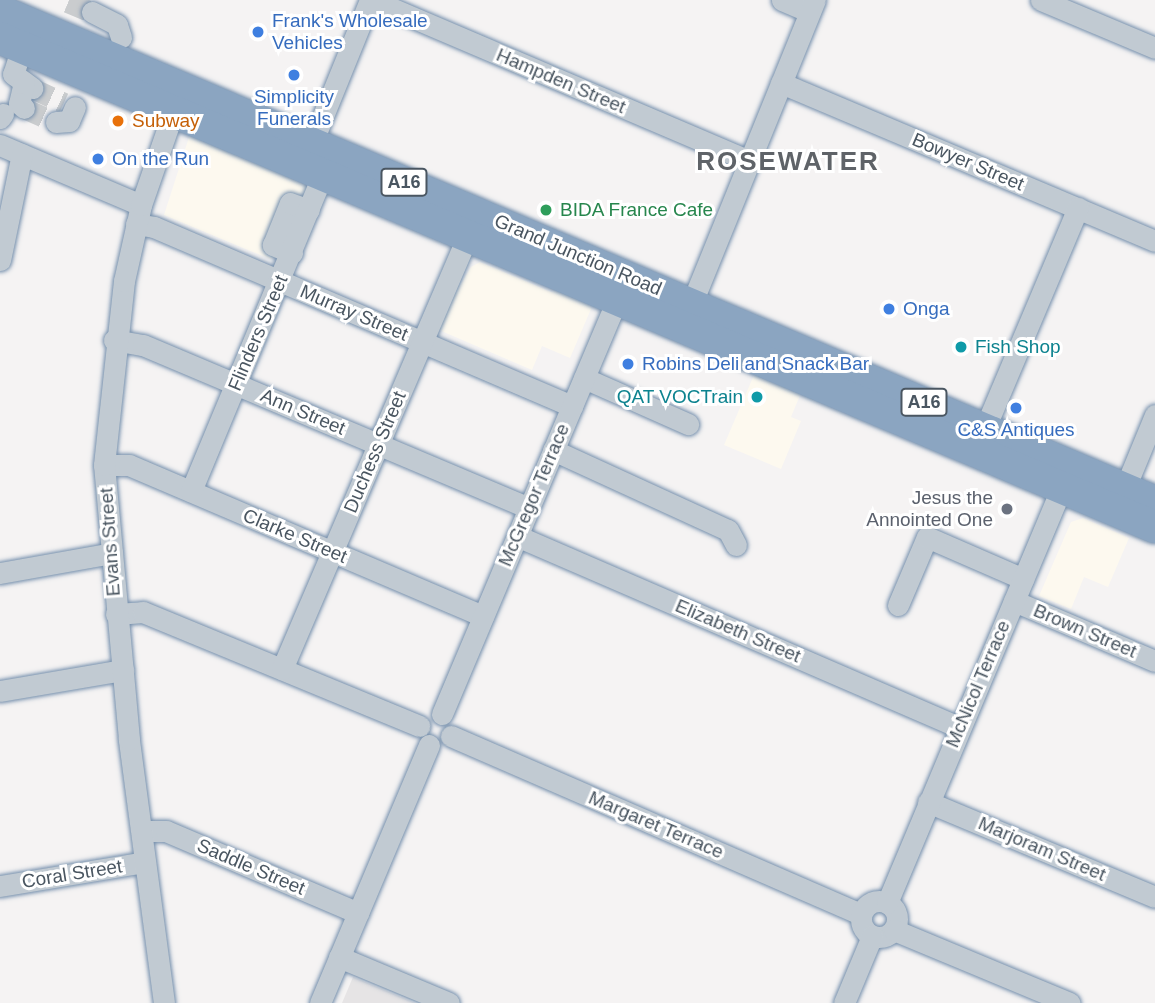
<!DOCTYPE html>
<style>
body{margin:0}
#map{position:relative;width:1155px;height:1003px;overflow:hidden;background:#f5f3f3;font-family:Helvetica,sans-serif}
div>[style]{position:absolute}
.commercial>*{inset:0;background:#fdf9ef}
.education>*{inset:0;background:#e6e4e5}
.minor-tunnel>*{height:21px;margin-top:-10.5px;transform-origin:0;background:repeating-linear-gradient(90deg,#caccce 0 21px,transparent 0 31px)}
.roads{filter:drop-shadow(0 0 2px #7690ad) drop-shadow(0 0 2px #7690ad)}
.minor>*{height:21px;margin:-10.5px;padding:0 10.5px;transform-origin:10.5px;border-radius:10.5px;background:#c1cad2}
.minor>.ring{margin:-10.5px;padding:0;box-sizing:content-box;background:none;border:21px solid #c1cad2;border-radius:50%}
.highway>*{height:32px;margin:-16px;padding:0 16px;transform-origin:16px;border-radius:16px;background:#8ba5c1}
.dots>*{width:19px;height:19px;translate:-50% -50%;box-sizing:border-box;border:4px solid #fff;border-radius:50%}
span{translate:-50% -50%;white-space:nowrap;text-align:center;line-height:1.15;-webkit-text-stroke:6px #fff;paint-order:stroke}
.shield-label span{padding:2px 5px;background:#fff;border:2px solid;border-radius:5px;-webkit-text-stroke-width:0}
.shield-label{font-size:18px;color:#4a5661;font-weight:700}
.shop-label{font-size:19px;color:#366cbe}
.left{translate:0 -50%;text-align:left}
.street-label{font-size:19px;color:#4a5661}
.food-label{font-size:19px;color:#c56008}
.leisure-label{font-size:19px;color:#27864d}
.culture-label{font-size:19px;color:#0d838f}
.right{translate:-100% -50%;text-align:right}
.worship-label{font-size:19px;color:#5b616d}
.district-label{font-size:26px;color:#5f6368;font-weight:700;letter-spacing:2px}
</style>
<div id="map">
<div class="commercial">
<i style="clip-path:polygon(190px 134px,302px 176px,308px 190px,279px 257px,270px 259px,164px 215px)"></i>
<i style="clip-path:polygon(480px 262px,551px 292px,566px 288px,587px 296px,591px 309px,570px 358px,542px 346px,532px 370px,439px 330px,455px 294px,471px 267px)"></i>
<i style="clip-path:polygon(757px 368px,803px 388px,791px 417px,801px 421px,781px 469px,724px 445px)"></i>
<i style="clip-path:polygon(1083px 518px,1129px 538px,1108px 587px,1084px 577px,1071px 609px,1039px 596px,1071px 522px)"></i>
</div>
<div class="education">
<i style="clip-path:polygon(353px 977px,415px 1003px,342px 1003px)"></i>
</div>
<div class="minor-tunnel">
<i style="left:68px;top:2px;width:26px;rotate:23deg"></i>
<i style="left:32px;top:88px;width:35px;rotate:25deg"></i>
<i style="left:24px;top:108px;width:35px;rotate:24deg"></i>
</div>
<div class="roads">
<div class="minor">
<i style="left:372px;top:0;width:410px;rotate:23.1deg"></i>
<i style="left:782px;top:0;width:30px;rotate:23deg"></i>
<i style="left:1041px;top:0;width:124px;rotate:22.8deg"></i>
<i style="left:92px;top:12px;width:28px;rotate:27deg"></i>
<i style="left:117px;top:25px;width:13px;rotate:72deg"></i>
<i style="left:22px;top:47px;width:28px;rotate:108deg"></i>
<i style="left:13px;top:74px;width:24px;rotate:36deg"></i>
<i style="left:24px;top:82px;width:22px;rotate:103deg"></i>
<i style="left:19px;top:103px;width:7px;rotate:45deg"></i>
<i style="left:781px;top:83px;width:406px;rotate:22.9deg"></i>
<i style="left:0;top:118px;width:5px;rotate:-53deg"></i>
<i style="left:56px;top:122px;width:13px;rotate:-4deg"></i>
<i style="left:69px;top:121px;width:15px;rotate:-67deg"></i>
<i style="left:312px;top:143px;width:154px;rotate:-67.9deg"></i>
<i style="left:0;top:145px;width:153px;rotate:23.1deg"></i>
<i style="left:136px;top:224px;width:18px;rotate:9deg"></i>
<i style="left:154px;top:227px;width:455px;rotate:23.2deg"></i>
<i style="left:292px;top:253px;width:21px;rotate:-157deg"></i>
<i style="left:273px;top:245px;width:45px;rotate:-68deg"></i>
<i style="left:290px;top:203px;width:20px;rotate:20deg"></i>
<i style="left:0;top:260px;width:108px;rotate:-78.3deg"></i>
<i style="left:687px;top:315px;width:340px;rotate:-67.9deg"></i>
<i style="left:114px;top:340px;width:29px;rotate:10deg"></i>
<i style="left:143px;top:345px;width:419px;rotate:22.9deg"></i>
<i style="left:584px;top:378px;width:114px;rotate:23.9deg"></i>
<i style="left:985px;top:428px;width:239px;rotate:-67.1deg"></i>
<i style="left:553px;top:450px;width:192px;rotate:24.6deg"></i>
<i style="left:728px;top:530px;width:17px;rotate:62deg"></i>
<i style="left:104px;top:465px;width:25px"></i>
<i style="left:129px;top:465px;width:385px;rotate:23.1deg"></i>
<i style="left:191px;top:491px;width:343px;rotate:-67.4deg"></i>
<i style="left:1120px;top:500px;width:92px;rotate:-67.6deg"></i>
<i style="left:517px;top:536px;width:482px;rotate:23.4deg"></i>
<i style="left:0;top:573px;width:114px;rotate:-10.1deg"></i>
<i style="left:1014px;top:601px;width:153px;rotate:23.1deg"></i>
<i style="left:898px;top:605px;width:74px;rotate:-66.9deg"></i>
<i style="left:927px;top:537px;width:105px;rotate:23.6deg"></i>
<i style="left:116px;top:614px;width:27px;rotate:-4deg"></i>
<i style="left:143px;top:612px;width:299px;rotate:22.4deg"></i>
<i style="left:282px;top:669px;width:472px;rotate:-66.8deg"></i>
<i style="left:0;top:691px;width:125px;rotate:-9.7deg"></i>
<i style="left:442px;top:714px;width:463px;rotate:-67.1deg"></i>
<i style="left:451px;top:736px;width:447px;rotate:23.5deg"></i>
<i style="left:928px;top:802px;width:246px;rotate:22.7deg"></i>
<i style="left:142px;top:831px;width:24px"></i>
<i style="left:166px;top:831px;width:209px;rotate:23.1deg"></i>
<i style="left:0;top:886px;width:147px;rotate:-9.4deg"></i>
<i class="ring" style="left:861px;top:901px;width:15px;height:15px"></i>
<i style="left:887px;top:903px;width:462px;rotate:-67.2deg"></i>
<i style="left:894px;top:930px;width:190px;rotate:22.6deg"></i>
<i style="left:339px;top:957px;width:119px;rotate:22.7deg"></i>
<i style="left:164px;top:1003px;width:266px;rotate:-97.6deg"></i>
<i style="left:129px;top:739px;width:275px;rotate:-95.2deg"></i>
<i style="left:104px;top:465px;width:185px;rotate:-83.8deg"></i>
<i style="left:124px;top:281px;width:78px;rotate:-77.4deg"></i>
<i style="left:141px;top:205px;width:110px;rotate:-70.9deg"></i>
<i style="left:320px;top:1003px;width:280px;rotate:-67.1deg"></i>
<i style="left:844px;top:1003px;width:73px;rotate:-67.3deg"></i>
</div>
<div class="highway">
<i style="left:0;top:11px;width:1255px;rotate:23.03deg"></i>
<i style="left:0;top:38px;width:1254px;rotate:22.95deg"></i>
</div>
</div>
<div class="dots">
<i style="left:258px;top:32px;background:#3f7fe0"></i>
<i style="left:294px;top:75px;background:#3f7fe0"></i>
<i style="left:118px;top:121px;background:#e8710a"></i>
<i style="left:98px;top:159px;background:#3f7fe0"></i>
<i style="left:546px;top:210px;background:#2e9e5b"></i>
<i style="left:889px;top:309px;background:#3f7fe0"></i>
<i style="left:961px;top:347px;background:#0f9aa8"></i>
<i style="left:628px;top:364px;background:#3f7fe0"></i>
<i style="left:757px;top:397px;background:#0f9aa8"></i>
<i style="left:1016px;top:408px;background:#3f7fe0"></i>
<i style="left:1007px;top:509px;background:#6b7280"></i>
</div>
<div class="shield-label">
<span style="left:404px;top:182px">A16</span>
<span style="left:924px;top:402px">A16</span>
</div>
<div class="shop-label">
<span class="left" style="left:272px;top:32px">Frank's Wholesale<br>Vehicles</span>
<span style="left:294px;top:108px">Simplicity<br>Funerals</span>
<span class="left" style="left:112px;top:159px">On the Run</span>
<span class="left" style="left:903px;top:309px">Onga</span>
<span class="left" style="left:642px;top:364px">Robins Deli and Snack Bar</span>
<span style="left:1016px;top:430px">C&amp;S Antiques</span>
</div>
<div class="street-label">
<span style="left:561px;top:81px;rotate:23deg">Hampden Street</span>
<span style="left:968px;top:162px;rotate:23deg">Bowyer Street</span>
<span style="left:578px;top:255px;rotate:23deg">Grand Junction Road</span>
<span style="left:354px;top:313px;rotate:23deg">Murray Street</span>
<span style="left:258px;top:333px;rotate:-67deg">Flinders Street</span>
<span style="left:303px;top:412px;rotate:23deg">Ann Street</span>
<span style="left:375px;top:452px;rotate:-67deg">Duchess Street</span>
<span style="left:534px;top:495px;rotate:-67deg">McGregor Terrace</span>
<span style="left:295px;top:536px;rotate:23deg">Clarke Street</span>
<span style="left:110px;top:542px;rotate:-94deg">Evans Street</span>
<span style="left:738px;top:631px;rotate:23deg">Elizabeth Street</span>
<span style="left:1085px;top:631px;rotate:23deg">Brown Street</span>
<span style="left:978px;top:684px;rotate:-67deg">McNicol Terrace</span>
<span style="left:656px;top:825px;rotate:23deg">Margaret Terrace</span>
<span style="left:1042px;top:849px;rotate:23deg">Marjoram Street</span>
<span style="left:251px;top:867px;rotate:23deg">Saddle Street</span>
<span style="left:72px;top:874px;rotate:-9deg">Coral Street</span>
</div>
<div class="food-label">
<span class="left" style="left:132px;top:121px">Subway</span>
</div>
<div class="leisure-label">
<span class="left" style="left:560px;top:210px">BIDA France Cafe</span>
</div>
<div class="culture-label">
<span class="left" style="left:975px;top:347px">Fish Shop</span>
<span class="right" style="left:743px;top:397px">QAT VOCTrain</span>
</div>
<div class="worship-label">
<span class="right" style="left:993px;top:509px">Jesus the<br>Annointed One</span>
</div>
<div class="district-label">
<span style="left:788px;top:162px">ROSEWATER</span>
</div>
</div>
